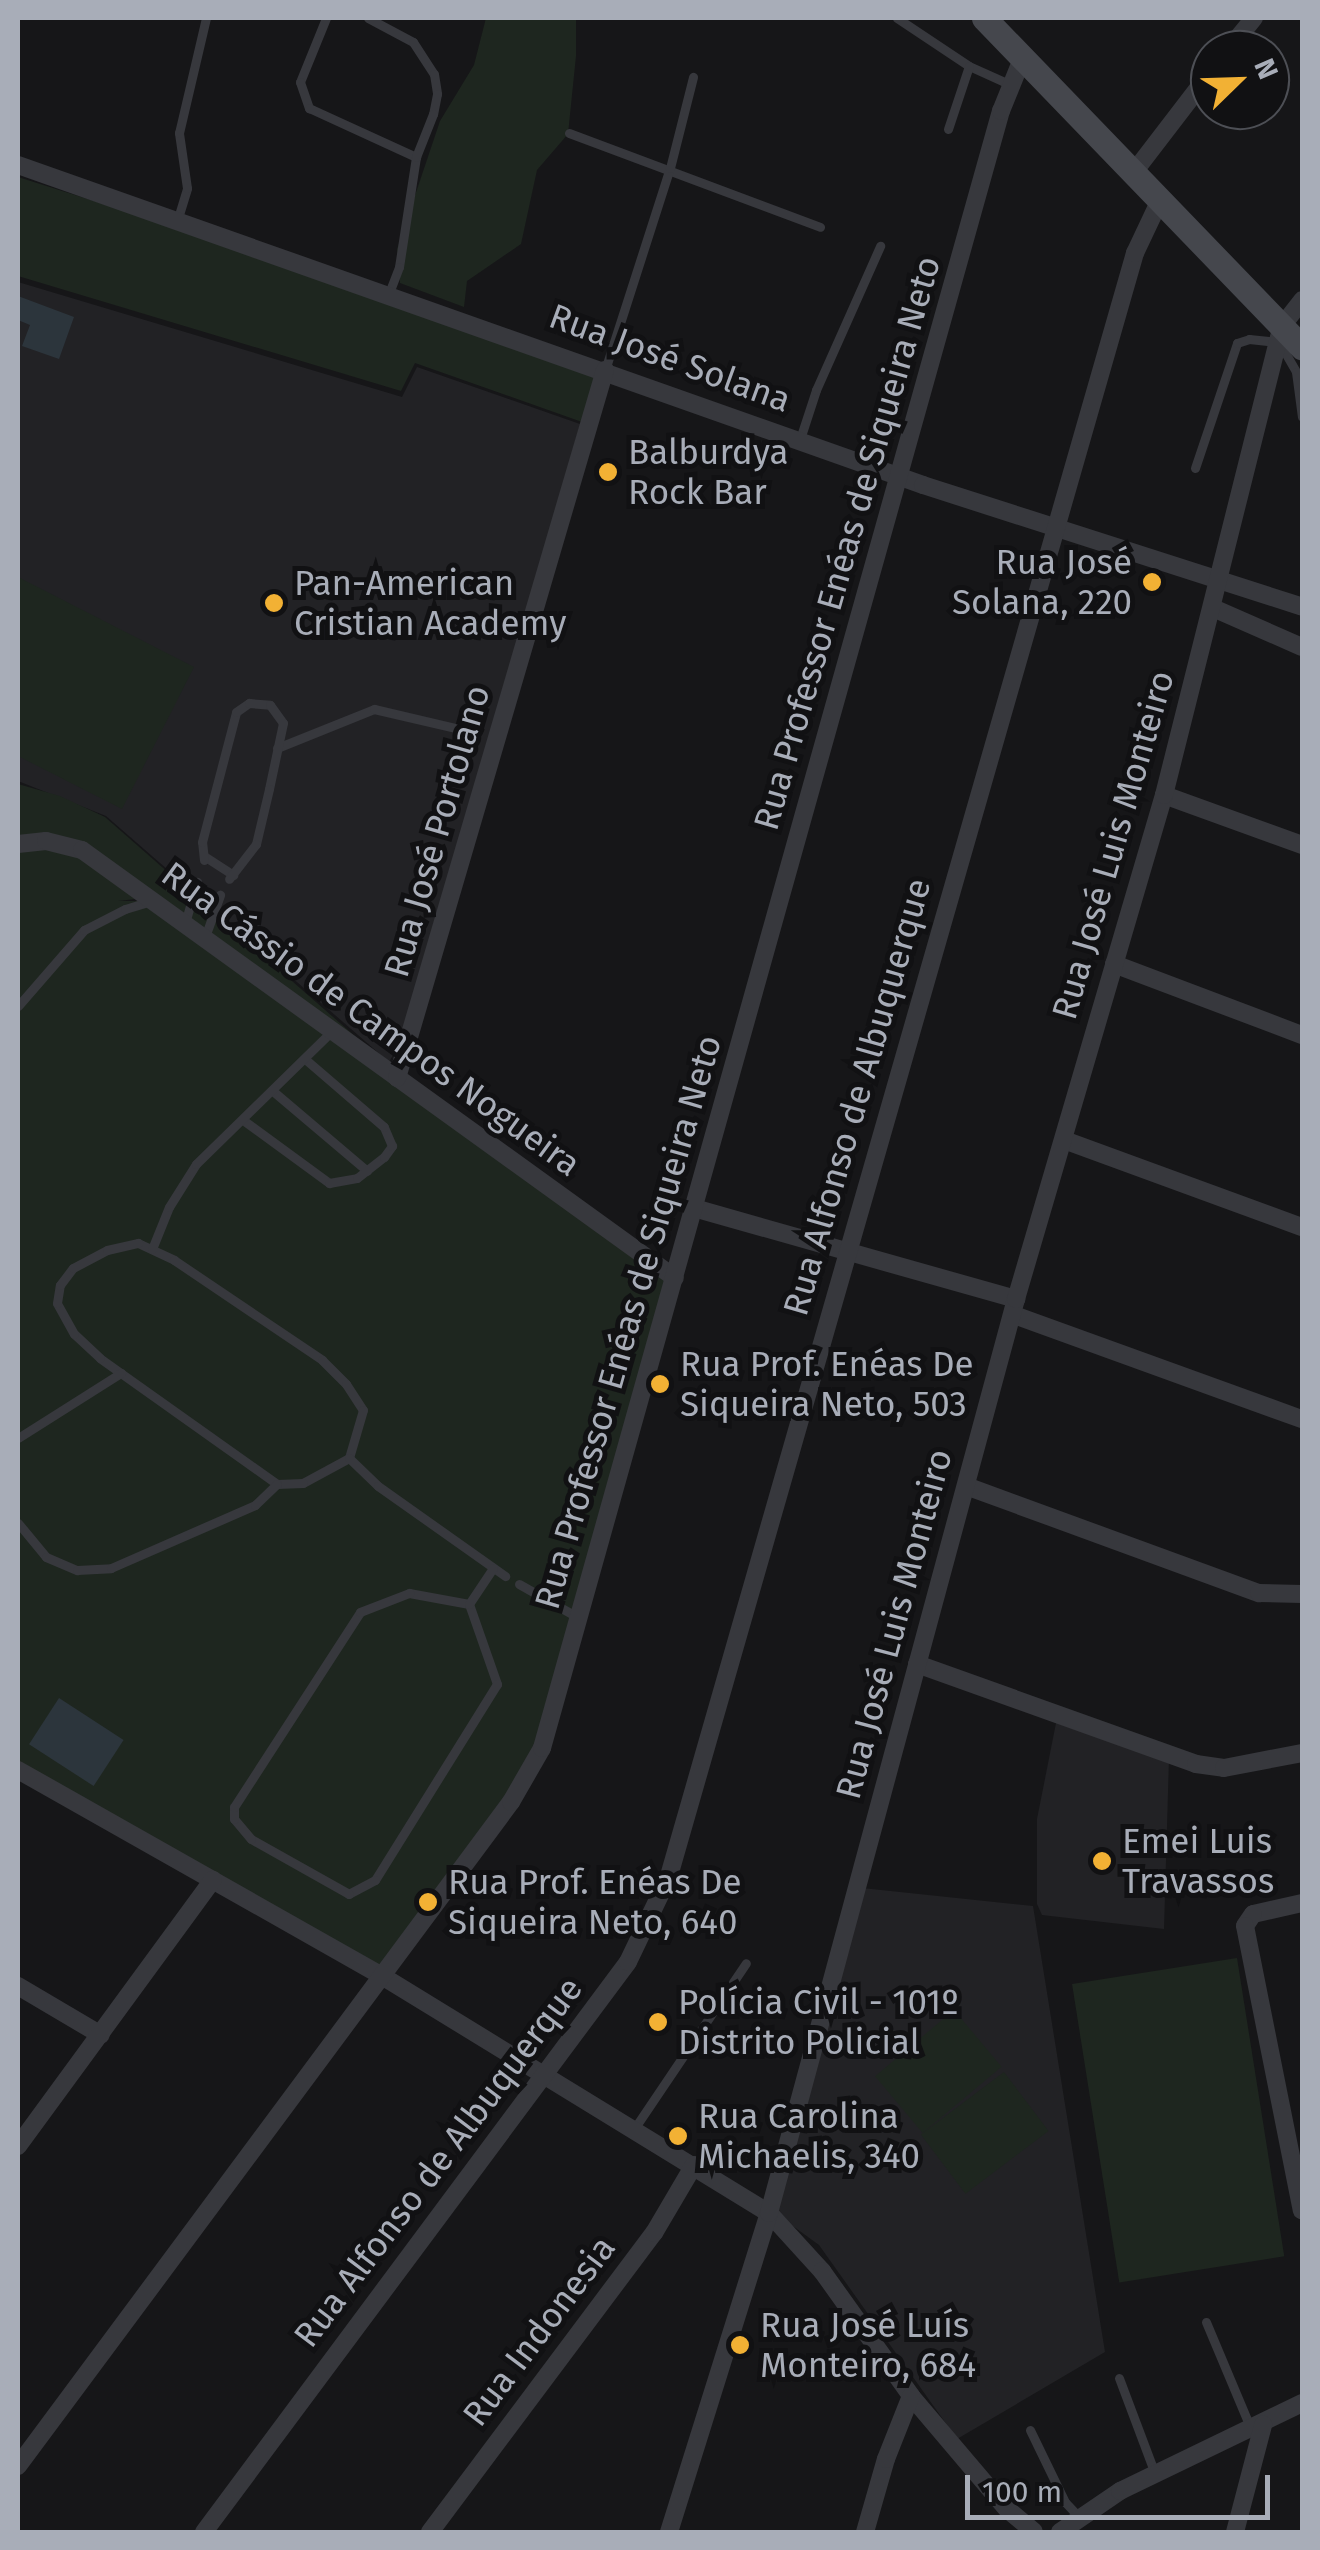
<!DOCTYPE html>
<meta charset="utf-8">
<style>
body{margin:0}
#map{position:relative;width:1320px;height:2550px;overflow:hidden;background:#161618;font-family:"Fira Sans",sans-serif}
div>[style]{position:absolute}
.built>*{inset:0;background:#222225}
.green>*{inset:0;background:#1e261f;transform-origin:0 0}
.water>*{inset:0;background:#2c353c;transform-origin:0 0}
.lane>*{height:9px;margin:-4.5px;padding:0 4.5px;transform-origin:4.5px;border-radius:4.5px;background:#37383d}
.street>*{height:18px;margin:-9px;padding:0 9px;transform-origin:9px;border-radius:9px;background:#37383d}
.secondary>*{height:25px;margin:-12.5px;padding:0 12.5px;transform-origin:12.5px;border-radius:12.5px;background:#45474d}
.dots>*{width:28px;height:28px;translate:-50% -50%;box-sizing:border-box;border:5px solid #111113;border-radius:50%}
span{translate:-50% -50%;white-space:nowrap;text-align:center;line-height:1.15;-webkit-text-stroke:10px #111113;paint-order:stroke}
.street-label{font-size:35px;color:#a8adb8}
.poi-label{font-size:35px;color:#a8adb8}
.left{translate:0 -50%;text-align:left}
.right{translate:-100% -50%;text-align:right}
.frame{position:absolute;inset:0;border:20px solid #a8adb8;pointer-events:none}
.north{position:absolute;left:1190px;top:30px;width:100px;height:100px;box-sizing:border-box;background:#111113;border:2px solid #4d4f55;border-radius:50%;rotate:67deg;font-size:28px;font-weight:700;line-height:40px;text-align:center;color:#a8adb8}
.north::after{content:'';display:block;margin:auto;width:35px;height:45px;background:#f2b134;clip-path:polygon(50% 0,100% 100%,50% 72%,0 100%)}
.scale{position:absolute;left:965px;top:2475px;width:305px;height:45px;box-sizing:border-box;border:5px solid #a8adb8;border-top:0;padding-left:12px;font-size:30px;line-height:35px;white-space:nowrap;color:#a8adb8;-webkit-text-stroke:8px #111113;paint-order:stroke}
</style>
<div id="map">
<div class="built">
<i style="clip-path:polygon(18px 282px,402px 397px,417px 367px,580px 424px,415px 1016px,389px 1062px,106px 816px,18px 781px)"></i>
<i style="clip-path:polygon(1057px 1718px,1169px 1758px,1164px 1929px,1042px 1915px,1037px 1904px,1037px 1819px)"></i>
<i style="clip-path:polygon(862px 1888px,1033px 1906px,1105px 2352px,957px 2439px,819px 2245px,775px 2213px)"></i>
</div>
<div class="green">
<i style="clip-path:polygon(486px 18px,576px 18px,576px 56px,568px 134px,537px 170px,521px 244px,467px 281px,464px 307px,400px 283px,397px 249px,440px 121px,474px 65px)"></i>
<i style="clip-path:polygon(18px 177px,233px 245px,601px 372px,582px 422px,415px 363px,401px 391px,18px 276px)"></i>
<i style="clip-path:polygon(18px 577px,194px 667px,122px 809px,18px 756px)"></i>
<i style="clip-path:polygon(18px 784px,60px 796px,105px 817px,389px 1066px,109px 866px,18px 841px)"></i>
<i style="clip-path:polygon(18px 846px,80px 853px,145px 898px,118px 901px,153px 901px,665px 1280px,542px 1748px,382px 1976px,18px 1763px)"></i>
<i style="left:1237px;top:1958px;width:302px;height:167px;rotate:81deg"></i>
<i style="left:954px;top:2010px;width:74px;height:103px;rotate:50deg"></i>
<i style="left:1004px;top:2072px;width:74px;height:104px;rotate:53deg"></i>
</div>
<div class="water">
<i style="clip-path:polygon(18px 296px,74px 317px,59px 359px,22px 346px,30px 325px,18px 320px)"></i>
<i style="left:59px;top:1698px;width:77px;height:55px;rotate:33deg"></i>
</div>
<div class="lane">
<i style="left:326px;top:18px;width:69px;rotate:112.1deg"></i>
<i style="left:300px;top:82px;width:28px;rotate:71deg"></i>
<i style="left:309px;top:108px;width:118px;rotate:24.6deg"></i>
<i style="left:416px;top:157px;width:111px;rotate:98.8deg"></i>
<i style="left:399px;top:267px;width:28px;rotate:111deg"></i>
<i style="left:368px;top:18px;width:51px;rotate:28.1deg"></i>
<i style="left:413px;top:42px;width:38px;rotate:57deg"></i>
<i style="left:434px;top:74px;width:20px;rotate:81deg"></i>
<i style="left:437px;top:94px;width:20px;rotate:101deg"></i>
<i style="left:433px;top:114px;width:46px;rotate:111.6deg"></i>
<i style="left:897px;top:18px;width:87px;rotate:33.7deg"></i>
<i style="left:969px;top:66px;width:46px;rotate:24.3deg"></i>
<i style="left:948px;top:129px;width:66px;rotate:-71.6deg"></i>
<i style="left:569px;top:133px;width:268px;rotate:20.5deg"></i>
<i style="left:178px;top:218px;width:31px;rotate:-73deg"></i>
<i style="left:187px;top:188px;width:56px;rotate:-98.3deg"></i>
<i style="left:179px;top:133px;width:118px;rotate:-76.8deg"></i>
<i style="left:605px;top:370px;width:212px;rotate:-72.2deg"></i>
<i style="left:670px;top:168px;width:94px;rotate:-75.8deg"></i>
<i style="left:800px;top:439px;width:52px;rotate:-71.9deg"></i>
<i style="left:816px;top:390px;width:158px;rotate:-66deg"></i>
<i style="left:1195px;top:468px;width:132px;rotate:-71.4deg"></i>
<i style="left:1237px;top:343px;width:13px;rotate:-18deg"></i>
<i style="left:1249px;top:339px;width:30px;rotate:6deg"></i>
<i style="left:1279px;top:342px;width:34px;rotate:60deg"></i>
<i style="left:1296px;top:372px;width:45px;rotate:82.4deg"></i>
<i style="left:277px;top:748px;width:105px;rotate:-21.9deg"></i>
<i style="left:374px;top:709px;width:83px;rotate:13.2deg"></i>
<i style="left:204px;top:856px;width:35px;rotate:33deg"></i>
<i style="left:204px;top:860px;width:18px;rotate:-96deg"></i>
<i style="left:202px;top:842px;width:134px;rotate:-75.3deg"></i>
<i style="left:236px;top:712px;width:16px;rotate:-35deg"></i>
<i style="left:249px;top:703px;width:21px;rotate:5deg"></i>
<i style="left:270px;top:705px;width:22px;rotate:54deg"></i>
<i style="left:283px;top:723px;width:67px;rotate:102deg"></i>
<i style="left:269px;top:789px;width:57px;rotate:103.3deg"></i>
<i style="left:256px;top:844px;width:44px;rotate:127.6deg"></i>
<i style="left:185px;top:923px;width:43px;rotate:-73.7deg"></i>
<i style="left:205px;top:937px;width:45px;rotate:-70.3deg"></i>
<i style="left:18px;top:1006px;width:101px;rotate:-49deg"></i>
<i style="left:84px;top:930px;width:46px;rotate:-27.1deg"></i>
<i style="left:125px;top:909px;width:27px;rotate:-17deg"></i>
<i style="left:274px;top:1092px;width:122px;rotate:40.3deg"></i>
<i style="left:243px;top:1120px;width:107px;rotate:36.2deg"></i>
<i style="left:329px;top:1183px;width:28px;rotate:-10deg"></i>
<i style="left:357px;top:1178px;width:34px;rotate:-38deg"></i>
<i style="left:384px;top:1157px;width:14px;rotate:-54deg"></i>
<i style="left:392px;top:1146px;width:21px;rotate:-113deg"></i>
<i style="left:384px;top:1127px;width:104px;rotate:-139.3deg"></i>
<i style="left:138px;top:1243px;width:40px;rotate:25deg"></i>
<i style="left:174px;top:1260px;width:179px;rotate:34deg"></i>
<i style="left:322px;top:1360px;width:34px;rotate:45deg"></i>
<i style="left:346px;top:1384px;width:31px;rotate:57deg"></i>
<i style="left:363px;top:1410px;width:50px;rotate:106.3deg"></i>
<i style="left:349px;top:1458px;width:52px;rotate:151.5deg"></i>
<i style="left:303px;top:1483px;width:26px;rotate:178deg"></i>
<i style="left:277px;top:1484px;width:217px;rotate:-144.6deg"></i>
<i style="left:100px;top:1358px;width:35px;rotate:-137deg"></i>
<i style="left:74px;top:1334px;width:35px;rotate:-119deg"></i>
<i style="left:57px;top:1303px;width:18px;rotate:-81deg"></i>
<i style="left:60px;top:1285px;width:21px;rotate:-53deg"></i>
<i style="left:73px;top:1268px;width:38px;rotate:-28deg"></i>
<i style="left:107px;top:1250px;width:32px;rotate:-13deg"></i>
<i style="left:152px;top:1249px;width:45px;rotate:-68deg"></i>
<i style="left:169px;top:1207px;width:51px;rotate:-57.9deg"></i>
<i style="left:196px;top:1164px;width:192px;rotate:-44.4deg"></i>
<i style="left:18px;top:1438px;width:122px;rotate:-32.3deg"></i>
<i style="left:349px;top:1458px;width:40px;rotate:44deg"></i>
<i style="left:378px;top:1486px;width:156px;rotate:35.3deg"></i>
<i style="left:18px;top:1523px;width:44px;rotate:50.5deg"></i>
<i style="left:46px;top:1557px;width:34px;rotate:23deg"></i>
<i style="left:77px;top:1570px;width:34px;rotate:-3deg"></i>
<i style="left:111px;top:1568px;width:157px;rotate:-23.6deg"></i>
<i style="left:255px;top:1505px;width:30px;rotate:-44deg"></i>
<i style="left:519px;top:1584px;width:69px;rotate:29.5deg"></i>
<i style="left:409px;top:1593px;width:61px;rotate:10.4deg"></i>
<i style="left:469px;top:1604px;width:85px;rotate:70.7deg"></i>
<i style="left:497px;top:1684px;width:231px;rotate:121.9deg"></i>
<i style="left:375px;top:1880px;width:30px;rotate:152deg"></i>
<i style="left:349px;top:1894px;width:112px;rotate:-150.7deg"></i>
<i style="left:251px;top:1839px;width:26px;rotate:-130deg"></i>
<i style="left:234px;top:1819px;width:12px;rotate:-90deg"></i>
<i style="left:234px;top:1807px;width:232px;rotate:-57.1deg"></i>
<i style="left:360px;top:1612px;width:53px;rotate:-21.2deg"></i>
<i style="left:469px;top:1604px;width:43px;rotate:-56.3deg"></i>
<i style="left:634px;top:2129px;width:200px;rotate:-56deg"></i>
<i style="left:1206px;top:2322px;width:116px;rotate:67.2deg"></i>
<i style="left:1119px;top:2378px;width:103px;rotate:69.4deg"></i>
<i style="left:1030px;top:2430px;width:80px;rotate:64.1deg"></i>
<i style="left:1065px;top:2502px;width:19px;rotate:47deg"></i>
</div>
<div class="street">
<i style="left:1228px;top:50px;width:41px;rotate:-50.9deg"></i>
<i style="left:18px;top:165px;width:960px;rotate:19.47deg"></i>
<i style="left:923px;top:485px;width:398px;rotate:17.8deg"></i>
<i style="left:1134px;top:172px;width:125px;rotate:-52.5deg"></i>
<i style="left:1213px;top:608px;width:97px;rotate:23.7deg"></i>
<i style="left:1164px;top:795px;width:147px;rotate:19.9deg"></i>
<i style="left:18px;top:844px;width:28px;rotate:-6deg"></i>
<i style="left:46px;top:841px;width:37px;rotate:14deg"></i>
<i style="left:82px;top:850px;width:731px;rotate:35.82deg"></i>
<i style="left:1114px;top:964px;width:201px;rotate:20.7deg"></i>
<i style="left:397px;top:1078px;width:738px;rotate:-73.63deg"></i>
<i style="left:1064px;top:1140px;width:253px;rotate:20.1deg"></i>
<i style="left:694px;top:1208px;width:335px;rotate:15.8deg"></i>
<i style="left:1014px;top:1315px;width:306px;rotate:19.9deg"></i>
<i style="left:966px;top:1486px;width:312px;rotate:20.1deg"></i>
<i style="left:1259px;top:1593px;width:43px;rotate:1.3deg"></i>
<i style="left:917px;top:1664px;width:296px;rotate:19.7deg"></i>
<i style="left:1196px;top:1764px;width:28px;rotate:8deg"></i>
<i style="left:1224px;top:1768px;width:79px;rotate:-10.9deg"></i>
<i style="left:18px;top:1770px;width:418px;rotate:29.5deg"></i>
<i style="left:382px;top:1976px;width:454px;rotate:31.5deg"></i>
<i style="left:769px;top:2213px;width:79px;rotate:47.6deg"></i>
<i style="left:822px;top:2271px;width:153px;rotate:54.5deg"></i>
<i style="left:911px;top:2396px;width:148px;rotate:49.7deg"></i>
<i style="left:1007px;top:2509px;width:35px;rotate:40deg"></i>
<i style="left:1302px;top:1903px;width:50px;rotate:167.3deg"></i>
<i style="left:1253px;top:1914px;width:14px;rotate:124deg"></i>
<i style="left:1245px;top:1926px;width:290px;rotate:78.7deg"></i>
<i style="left:18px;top:1986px;width:96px;rotate:30.6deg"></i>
<i style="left:18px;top:2146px;width:330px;rotate:-53.8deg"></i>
<i style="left:18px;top:2466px;width:827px;rotate:-53.41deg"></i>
<i style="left:511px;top:1802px;width:62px;rotate:-60.1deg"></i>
<i style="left:542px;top:1748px;width:1700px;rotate:-74.34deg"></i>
<i style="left:1001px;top:111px;width:56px;rotate:-68deg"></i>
<i style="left:204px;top:2532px;width:710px;rotate:-53.36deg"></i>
<i style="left:628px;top:1962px;width:95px;rotate:-64.5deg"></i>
<i style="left:669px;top:1876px;width:1689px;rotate:-73.98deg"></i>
<i style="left:1135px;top:253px;width:59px;rotate:-64.7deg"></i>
<i style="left:430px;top:2532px;width:374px;rotate:-53.2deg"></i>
<i style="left:654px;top:2233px;width:79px;rotate:-59.5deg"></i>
<i style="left:669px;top:2532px;width:334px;rotate:-72.6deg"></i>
<i style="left:769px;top:2213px;width:947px;rotate:-74.88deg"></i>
<i style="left:1016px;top:1299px;width:525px;rotate:-73.64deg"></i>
<i style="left:1164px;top:795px;width:484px;rotate:-75.9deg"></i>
<i style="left:1282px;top:326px;width:33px;rotate:-52deg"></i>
<i style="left:865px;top:2532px;width:76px;rotate:-74deg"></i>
<i style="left:886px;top:2459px;width:68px;rotate:-68.4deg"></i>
<i style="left:1060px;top:2532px;width:73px;rotate:-34.3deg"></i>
<i style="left:1120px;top:2491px;width:202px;rotate:-25.8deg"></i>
<i style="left:1235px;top:2532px;width:111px;rotate:-75.3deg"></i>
</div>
<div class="secondary">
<i style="left:984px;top:18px;width:458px;rotate:46deg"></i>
</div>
<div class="dots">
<i style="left:608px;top:472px;background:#f2b134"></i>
<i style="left:1152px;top:582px;background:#f2b134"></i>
<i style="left:274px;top:603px;background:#f2b134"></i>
<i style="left:660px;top:1384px;background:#f2b134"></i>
<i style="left:1102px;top:1861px;background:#f2b134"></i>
<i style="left:428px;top:1902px;background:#f2b134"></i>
<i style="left:658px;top:2022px;background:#f2b134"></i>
<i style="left:678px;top:2136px;background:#f2b134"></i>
<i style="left:740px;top:2345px;background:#f2b134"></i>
</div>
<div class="street-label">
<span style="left:670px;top:358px;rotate:20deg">Rua José Solana</span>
<span style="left:847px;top:543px;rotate:-74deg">Rua Professor Enéas de Siqueira Neto</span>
<span style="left:437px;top:831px;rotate:-74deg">Rua José Portolano</span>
<span style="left:1113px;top:845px;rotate:-74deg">Rua José Luis Monteiro</span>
<span style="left:371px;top:1019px;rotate:36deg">Rua Cássio de Campos Nogueira</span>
<span style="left:857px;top:1097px;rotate:-74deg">Rua Alfonso de Albuquerque</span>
<span style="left:628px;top:1322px;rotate:-74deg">Rua Professor Enéas de Siqueira Neto</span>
<span style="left:894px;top:1624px;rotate:-75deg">Rua José Luis Monteiro</span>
<span style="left:438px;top:2162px;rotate:-53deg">Rua Alfonso de Albuquerque</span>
<span style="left:539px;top:2331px;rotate:-53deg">Rua Indonesia</span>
</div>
<div class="poi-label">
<span class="left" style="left:628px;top:472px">Balburdya<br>Rock Bar</span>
<span class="right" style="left:1132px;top:582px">Rua José<br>Solana, 220</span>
<span class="left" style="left:294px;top:603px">Pan-American<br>Cristian Academy</span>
<span class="left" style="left:680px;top:1384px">Rua Prof. Enéas De<br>Siqueira Neto, 503</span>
<span class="left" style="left:1122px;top:1861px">Emei Luis<br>Travassos</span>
<span class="left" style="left:448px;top:1902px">Rua Prof. Enéas De<br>Siqueira Neto, 640</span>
<span class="left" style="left:678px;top:2022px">Polícia Civil - 101º<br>Distrito Policial</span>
<span class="left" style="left:698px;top:2136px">Rua Carolina<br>Michaelis, 340</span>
<span class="left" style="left:760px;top:2345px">Rua José Luís<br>Monteiro, 684</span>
</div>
<div class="frame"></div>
<div class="north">N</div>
<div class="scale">100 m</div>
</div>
